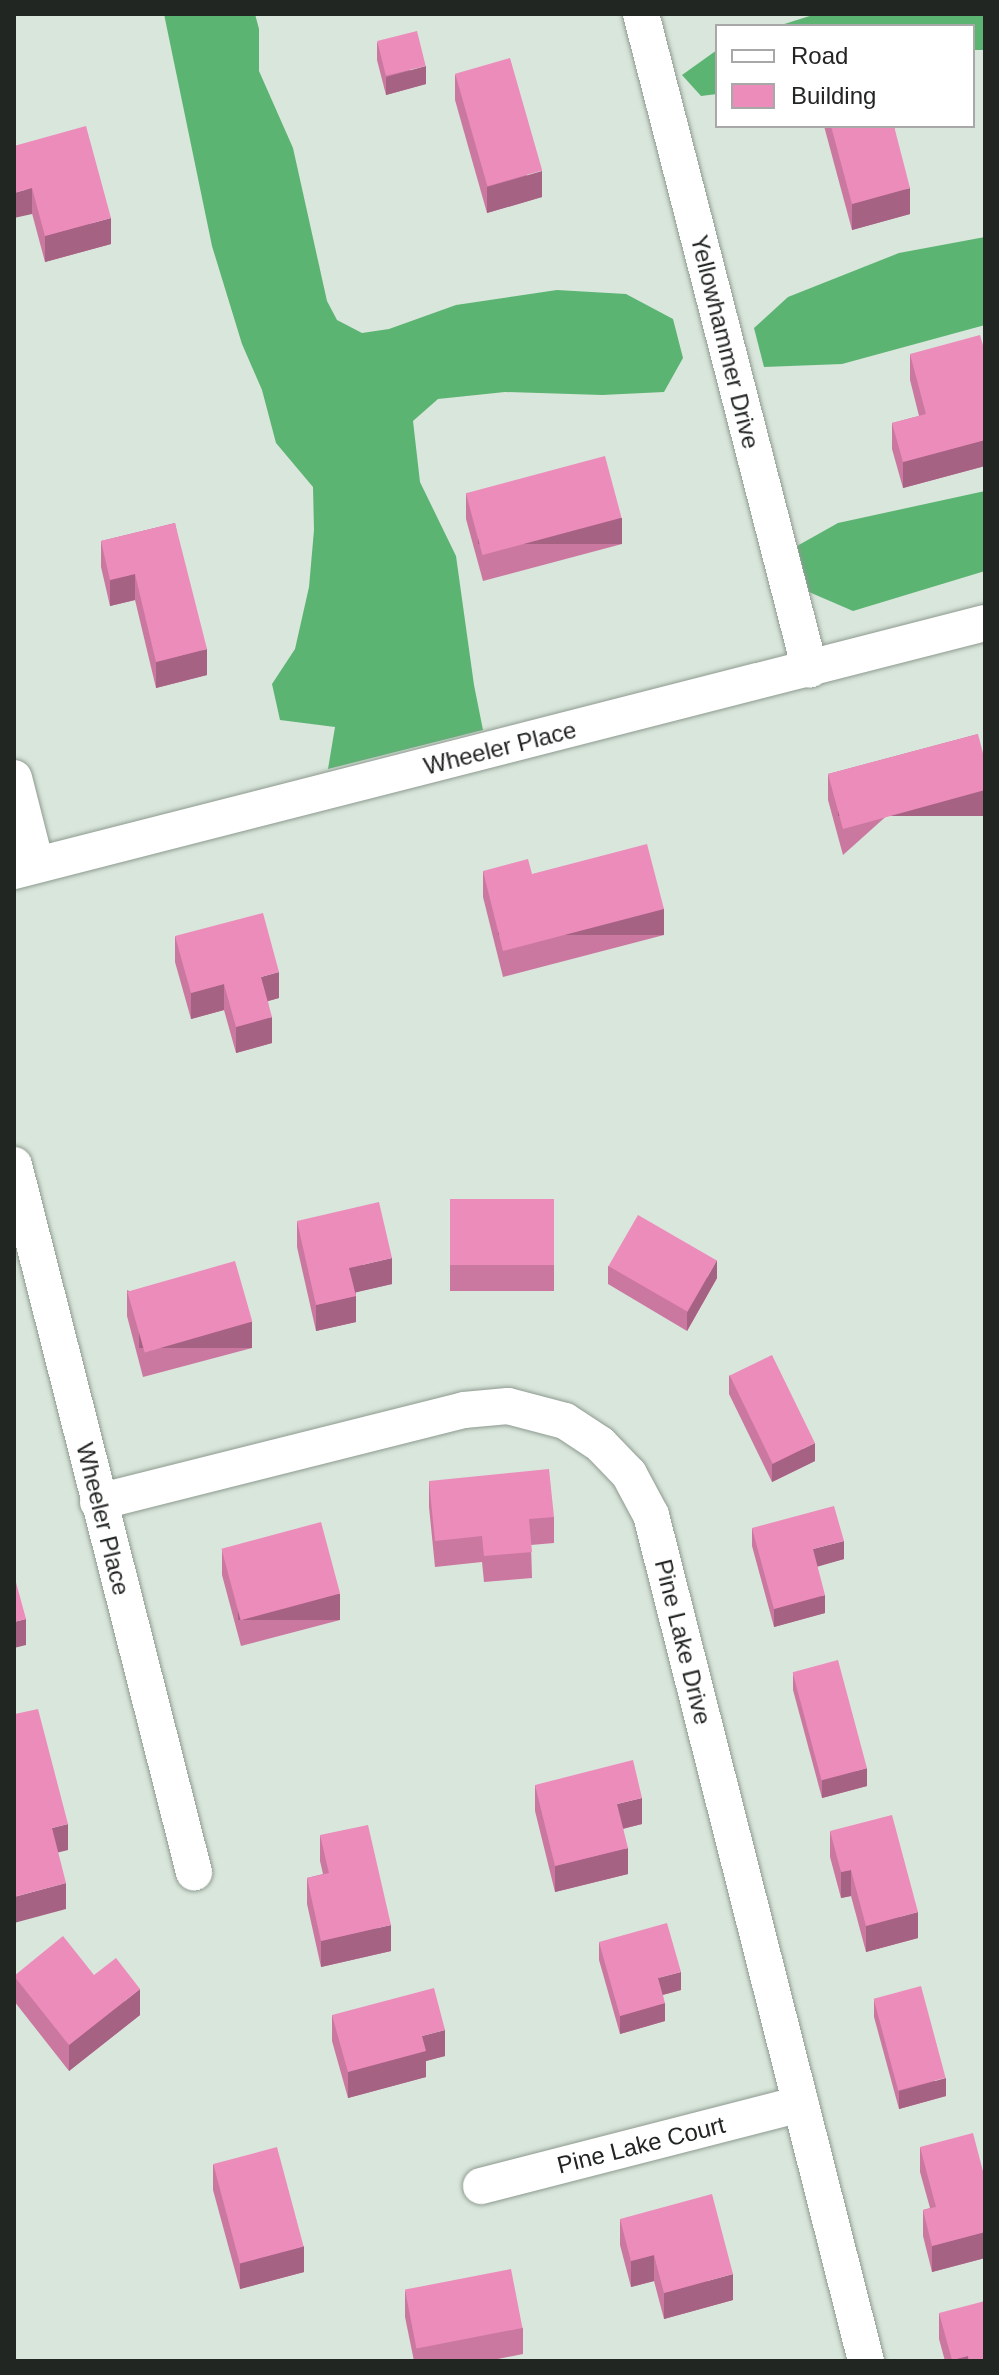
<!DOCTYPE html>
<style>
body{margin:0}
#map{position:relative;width:999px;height:2375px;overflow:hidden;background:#d9e6db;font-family:Arial,sans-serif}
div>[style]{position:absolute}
.forest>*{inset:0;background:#5cb473}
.roads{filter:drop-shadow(0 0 2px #8e9a90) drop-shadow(0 0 2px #8e9a90)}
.street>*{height:36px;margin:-18px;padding:0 18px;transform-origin:18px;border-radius:18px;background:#fff}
.wall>*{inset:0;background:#cb78a1;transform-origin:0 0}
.shaded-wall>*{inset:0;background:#a56283;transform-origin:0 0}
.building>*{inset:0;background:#ec8cbb;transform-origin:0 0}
span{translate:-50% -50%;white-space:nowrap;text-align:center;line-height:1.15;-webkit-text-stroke:8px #fff;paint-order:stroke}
.street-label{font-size:24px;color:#222622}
.frame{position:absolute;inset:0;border:16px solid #222622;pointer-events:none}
.legend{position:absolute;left:715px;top:24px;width:260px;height:104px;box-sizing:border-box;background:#fff;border:2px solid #a7a8a7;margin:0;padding:10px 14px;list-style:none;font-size:24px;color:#222622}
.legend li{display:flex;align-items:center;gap:16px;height:40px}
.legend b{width:40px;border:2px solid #a7a8a7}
</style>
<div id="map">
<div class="forest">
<i style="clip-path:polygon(164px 14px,255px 14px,259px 29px,259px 71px,293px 148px,327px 301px,337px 320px,362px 333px,389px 329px,456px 305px,557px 290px,626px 294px,673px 319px,683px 358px,664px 392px,602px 395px,505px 392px,438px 399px,413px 421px,420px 482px,456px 556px,474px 685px,483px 730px,328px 769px,335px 727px,280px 720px,272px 684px,295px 649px,309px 587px,314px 530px,313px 487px,276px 443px,262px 390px,242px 344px,212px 246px)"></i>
<i style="clip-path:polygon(816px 14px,985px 14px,985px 50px,973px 50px,973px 26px,778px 26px)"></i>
<i style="clip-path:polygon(717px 50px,717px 94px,701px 96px,682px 75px)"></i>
<i style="clip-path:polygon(985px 237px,985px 325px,842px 364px,764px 367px,754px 328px,788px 297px,899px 253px)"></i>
<i style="clip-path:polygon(985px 491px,985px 571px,853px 611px,809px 592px,797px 546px,838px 523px)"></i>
</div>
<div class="roads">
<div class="street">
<i style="left:641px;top:14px;width:677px;rotate:75.55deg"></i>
<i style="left:14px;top:778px;width:89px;rotate:75.7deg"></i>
<i style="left:14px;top:871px;width:1002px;rotate:-14.33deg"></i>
<i style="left:14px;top:1165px;width:730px;rotate:75.72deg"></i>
<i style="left:98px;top:1502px;width:377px;rotate:-14.1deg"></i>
<i style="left:464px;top:1410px;width:44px;rotate:-5.2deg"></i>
<i style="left:508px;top:1406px;width:59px;rotate:14.7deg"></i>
<i style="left:565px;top:1421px;width:42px;rotate:33.3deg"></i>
<i style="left:600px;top:1444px;width:42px;rotate:46deg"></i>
<i style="left:629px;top:1474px;width:47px;rotate:61.8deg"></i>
<i style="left:651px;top:1515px;width:873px;rotate:75.74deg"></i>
<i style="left:481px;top:2186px;width:330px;rotate:-14.4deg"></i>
</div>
</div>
<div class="wall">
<i style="clip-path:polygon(377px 42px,426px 84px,386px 95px,377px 60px)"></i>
<i style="clip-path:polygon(455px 74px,542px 197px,487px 213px,455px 100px)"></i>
<i style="clip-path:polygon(824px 126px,894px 126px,910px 214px,852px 230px)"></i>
<i style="clip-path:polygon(14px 146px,111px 244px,45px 262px)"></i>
<i style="clip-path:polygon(985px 352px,985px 466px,903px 488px,892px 449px,892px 423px,919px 416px,910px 380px,910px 354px)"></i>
<i style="clip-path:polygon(466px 493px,622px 544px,483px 581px,466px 519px)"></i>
<i style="clip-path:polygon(175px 523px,207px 675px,156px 688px,135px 600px,110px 606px,101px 567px,101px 541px)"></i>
<i style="clip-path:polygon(978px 734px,843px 855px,828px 800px,828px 774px)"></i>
<i style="clip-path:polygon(483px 871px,532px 874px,664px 935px,503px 977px,483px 897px)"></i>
<i style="clip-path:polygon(175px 936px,279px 998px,268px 1001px,272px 1043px,236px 1053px,224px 1010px,191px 1019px,175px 962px)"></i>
<i style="left:554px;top:1199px;width:92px;height:104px;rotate:90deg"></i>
<i style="clip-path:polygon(297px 1221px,392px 1284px,356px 1292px,356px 1322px,316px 1331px,297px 1247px)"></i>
<i style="clip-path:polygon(608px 1266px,717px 1278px,687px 1331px,608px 1284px)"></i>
<i style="clip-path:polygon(127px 1290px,252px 1348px,143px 1377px,127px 1316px)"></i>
<i style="clip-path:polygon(729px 1375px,815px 1461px,772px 1482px,729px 1394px)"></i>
<i style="clip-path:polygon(429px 1481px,554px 1517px,554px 1543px,531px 1545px,532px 1578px,484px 1582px,482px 1562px,435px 1567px,429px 1507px)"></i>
<i style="clip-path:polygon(752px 1528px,844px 1559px,817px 1566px,825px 1613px,774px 1627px,752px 1546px)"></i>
<i style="clip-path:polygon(222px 1549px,340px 1620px,241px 1646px,222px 1575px)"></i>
<i style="clip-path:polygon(793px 1672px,867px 1786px,822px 1798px,793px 1690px)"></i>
<i style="clip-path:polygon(535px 1785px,642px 1824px,623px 1829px,628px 1874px,555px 1892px,535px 1811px)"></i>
<i style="clip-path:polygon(830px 1831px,918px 1938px,866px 1952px,851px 1896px,841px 1898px,830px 1857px)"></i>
<i style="clip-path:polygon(320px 1835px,391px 1951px,321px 1967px,307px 1904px,307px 1878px,323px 1874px,320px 1861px)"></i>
<i style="clip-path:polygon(599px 1942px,681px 1990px,663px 1995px,665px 2021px,620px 2034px,599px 1960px)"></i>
<i style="clip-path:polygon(94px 1975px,140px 2015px,69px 2071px,14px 2001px,14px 1976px)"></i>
<i style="clip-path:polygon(874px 1999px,946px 2096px,899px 2109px,874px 2017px)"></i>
<i style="clip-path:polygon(332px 2015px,445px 2056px,426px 2061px,426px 2077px,348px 2098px,332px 2041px)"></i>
<i style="clip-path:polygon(920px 2147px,985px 2179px,985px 2258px,932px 2272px,923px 2236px,923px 2210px,930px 2208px,920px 2172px)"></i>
<i style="clip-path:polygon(213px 2164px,304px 2272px,240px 2289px,213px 2190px)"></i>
<i style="clip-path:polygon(620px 2219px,733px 2300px,664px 2319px,654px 2281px,631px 2287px,620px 2245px)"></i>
<i style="clip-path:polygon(405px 2291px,523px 2328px,523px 2354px,488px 2361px,414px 2361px,405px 2317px)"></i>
<i style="clip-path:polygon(939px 2313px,985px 2361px,945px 2361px,939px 2339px)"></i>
</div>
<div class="shaded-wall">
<i style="clip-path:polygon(426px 66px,426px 84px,386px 95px,386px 77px)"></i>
<i style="clip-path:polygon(542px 171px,542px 197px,487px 213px,487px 187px)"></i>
<i style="clip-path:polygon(32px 188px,32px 214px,14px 218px,14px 193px)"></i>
<i style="clip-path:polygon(910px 188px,910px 214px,852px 230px,852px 204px)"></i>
<i style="clip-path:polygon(111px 218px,111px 244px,45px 262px,45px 236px)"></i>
<i style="clip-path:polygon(985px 440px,985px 466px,903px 488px,903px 462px)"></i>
<i style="left:622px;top:518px;width:26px;height:144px;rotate:90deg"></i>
<i style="clip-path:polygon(135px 574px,135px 600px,110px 606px,110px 580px)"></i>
<i style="clip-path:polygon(207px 649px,207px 675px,156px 688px,156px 662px)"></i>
<i style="left:985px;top:790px;width:26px;height:147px;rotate:90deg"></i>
<i style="left:664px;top:909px;width:26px;height:166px;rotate:90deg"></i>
<i style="clip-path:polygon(279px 972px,279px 998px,261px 1003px,261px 977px)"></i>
<i style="clip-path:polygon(224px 984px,224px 1010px,191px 1019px,191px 993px)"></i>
<i style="clip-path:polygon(272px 1017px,272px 1043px,236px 1053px,236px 1027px)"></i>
<i style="clip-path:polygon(392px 1258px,392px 1284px,349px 1294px,349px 1268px)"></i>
<i style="clip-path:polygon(717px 1260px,717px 1278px,687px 1331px,687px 1313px)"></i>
<i style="clip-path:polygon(356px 1296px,356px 1322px,316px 1331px,316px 1305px)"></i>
<i style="left:252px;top:1322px;width:26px;height:113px;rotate:90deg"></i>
<i style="clip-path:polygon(815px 1443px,815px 1461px,772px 1482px,772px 1464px)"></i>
<i style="clip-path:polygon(844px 1541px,844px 1559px,813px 1568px,813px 1549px)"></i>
<i style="left:340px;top:1594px;width:26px;height:102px;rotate:90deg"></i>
<i style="clip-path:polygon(825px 1595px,825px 1613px,774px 1627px,774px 1609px)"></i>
<i style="clip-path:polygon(26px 1619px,26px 1645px,14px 1648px,14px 1622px)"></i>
<i style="clip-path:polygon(867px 1768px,867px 1786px,822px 1798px,822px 1780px)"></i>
<i style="clip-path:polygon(642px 1798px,642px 1824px,617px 1830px,617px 1804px)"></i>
<i style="clip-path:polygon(68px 1824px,68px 1850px,52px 1854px,52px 1828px)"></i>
<i style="clip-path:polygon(628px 1848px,628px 1874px,555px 1892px,555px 1866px)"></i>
<i style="clip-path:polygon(851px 1870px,851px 1896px,841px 1898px,841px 1872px)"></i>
<i style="clip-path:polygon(66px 1883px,66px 1909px,14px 1923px,14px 1897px)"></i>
<i style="clip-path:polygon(918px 1912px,918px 1938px,866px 1952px,866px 1926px)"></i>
<i style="clip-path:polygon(391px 1925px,391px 1951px,321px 1967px,321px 1941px)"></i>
<i style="clip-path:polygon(681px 1972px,681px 1990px,658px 1996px,658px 1978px)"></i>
<i style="clip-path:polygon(140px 1989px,140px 2015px,69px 2071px,69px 2045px)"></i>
<i style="clip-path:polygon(665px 2003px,665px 2021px,620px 2034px,620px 2016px)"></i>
<i style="clip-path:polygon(445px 2030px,445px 2056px,426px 2061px,426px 2077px,348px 2098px,348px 2072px,422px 2036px)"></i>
<i style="clip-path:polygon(946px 2078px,946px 2096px,899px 2109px,899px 2091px)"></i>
<i style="clip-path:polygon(985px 2232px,985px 2258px,932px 2272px,932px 2246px)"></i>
<i style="clip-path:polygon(304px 2246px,304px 2272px,240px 2289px,240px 2263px)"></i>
<i style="clip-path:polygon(654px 2255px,654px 2281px,631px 2287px,631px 2261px)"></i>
<i style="clip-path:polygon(733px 2274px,733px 2300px,664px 2319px,664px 2293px)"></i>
<i style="clip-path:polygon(968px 2356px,968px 2361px,952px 2361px,952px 2360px)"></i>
</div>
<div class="building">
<i style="left:417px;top:31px;width:36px;height:41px;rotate:76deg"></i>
<i style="left:510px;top:58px;width:117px;height:57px;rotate:74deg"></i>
<i style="clip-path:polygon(86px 126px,111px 218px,45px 236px,32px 188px,14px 193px,14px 146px)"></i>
<i style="clip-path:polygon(831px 126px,894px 126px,910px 188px,852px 204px)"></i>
<i style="clip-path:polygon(980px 335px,985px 352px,985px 440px,903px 462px,892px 423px,926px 414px,910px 354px)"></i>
<i style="left:605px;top:456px;width:64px;height:144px;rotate:75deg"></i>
<i style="clip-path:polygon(175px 523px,207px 649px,156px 662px,135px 574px,110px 580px,101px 541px)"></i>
<i style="clip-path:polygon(978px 734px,985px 761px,985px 790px,843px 829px,828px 774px)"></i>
<i style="clip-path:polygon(647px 844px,664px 909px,503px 951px,483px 871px,528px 859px,532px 874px)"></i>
<i style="clip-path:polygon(263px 913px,279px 972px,261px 977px,272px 1017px,236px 1027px,224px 984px,191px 993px,175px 936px)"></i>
<i style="left:554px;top:1199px;width:66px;height:104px;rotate:90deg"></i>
<i style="clip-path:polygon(379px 1202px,392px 1258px,349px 1268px,356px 1296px,316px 1305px,297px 1221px)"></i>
<i style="left:638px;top:1215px;width:91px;height:59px;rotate:30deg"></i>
<i style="left:235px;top:1261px;width:63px;height:112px;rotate:74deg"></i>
<i style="left:772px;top:1355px;width:98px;height:47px;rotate:64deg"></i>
<i style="clip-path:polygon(549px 1469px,554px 1517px,529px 1519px,532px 1552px,484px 1556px,482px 1536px,435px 1541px,429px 1481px)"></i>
<i style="clip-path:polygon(834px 1506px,844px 1541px,813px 1549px,825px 1595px,774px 1609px,752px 1528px)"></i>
<i style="left:321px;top:1522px;width:74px;height:103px;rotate:75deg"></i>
<i style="clip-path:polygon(14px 1575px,26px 1619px,14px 1622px)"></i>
<i style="left:838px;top:1660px;width:112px;height:47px;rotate:75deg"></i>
<i style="clip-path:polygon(38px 1709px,68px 1824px,52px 1828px,66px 1883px,14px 1897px,14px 1711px,15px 1714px)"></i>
<i style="clip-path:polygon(633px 1760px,642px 1798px,617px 1804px,628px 1848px,555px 1866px,535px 1785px)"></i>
<i style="clip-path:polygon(892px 1815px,918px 1912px,866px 1926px,851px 1870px,841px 1872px,830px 1831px)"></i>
<i style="clip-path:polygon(368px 1825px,391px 1925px,321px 1941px,307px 1878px,329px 1873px,320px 1835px)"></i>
<i style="clip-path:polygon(667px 1923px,681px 1972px,658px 1978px,665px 2003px,620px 2016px,599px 1942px)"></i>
<i style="clip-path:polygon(63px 1936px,94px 1975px,116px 1958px,140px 1989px,69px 2045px,14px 1976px)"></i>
<i style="left:921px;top:1986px;width:95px;height:49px;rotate:75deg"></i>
<i style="clip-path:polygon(434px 1988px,445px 2030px,422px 2036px,426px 2051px,348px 2072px,332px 2015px)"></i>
<i style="clip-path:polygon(973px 2133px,985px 2179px,985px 2232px,932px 2246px,923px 2210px,936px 2207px,920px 2147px)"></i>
<i style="left:277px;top:2147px;width:103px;height:66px;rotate:75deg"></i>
<i style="clip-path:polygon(712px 2194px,733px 2274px,664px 2293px,654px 2255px,631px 2261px,620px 2219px)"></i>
<i style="left:511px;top:2269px;width:60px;height:108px;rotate:79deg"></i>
<i style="clip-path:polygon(985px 2301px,985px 2361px,969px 2361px,968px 2356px,952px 2360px,939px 2313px)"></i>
</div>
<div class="street-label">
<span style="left:725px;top:342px;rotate:76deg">Yellowhammer Drive</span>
<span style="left:500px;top:748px;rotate:-14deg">Wheeler Place</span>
<span style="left:103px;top:1519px;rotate:76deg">Wheeler Place</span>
<span style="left:683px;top:1642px;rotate:76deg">Pine Lake Drive</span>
<span style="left:641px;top:2145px;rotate:-14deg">Pine Lake Court</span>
</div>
<div class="frame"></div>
<ul class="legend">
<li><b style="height:10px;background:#fff"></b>Road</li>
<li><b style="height:22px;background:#ec8cbb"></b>Building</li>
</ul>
</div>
